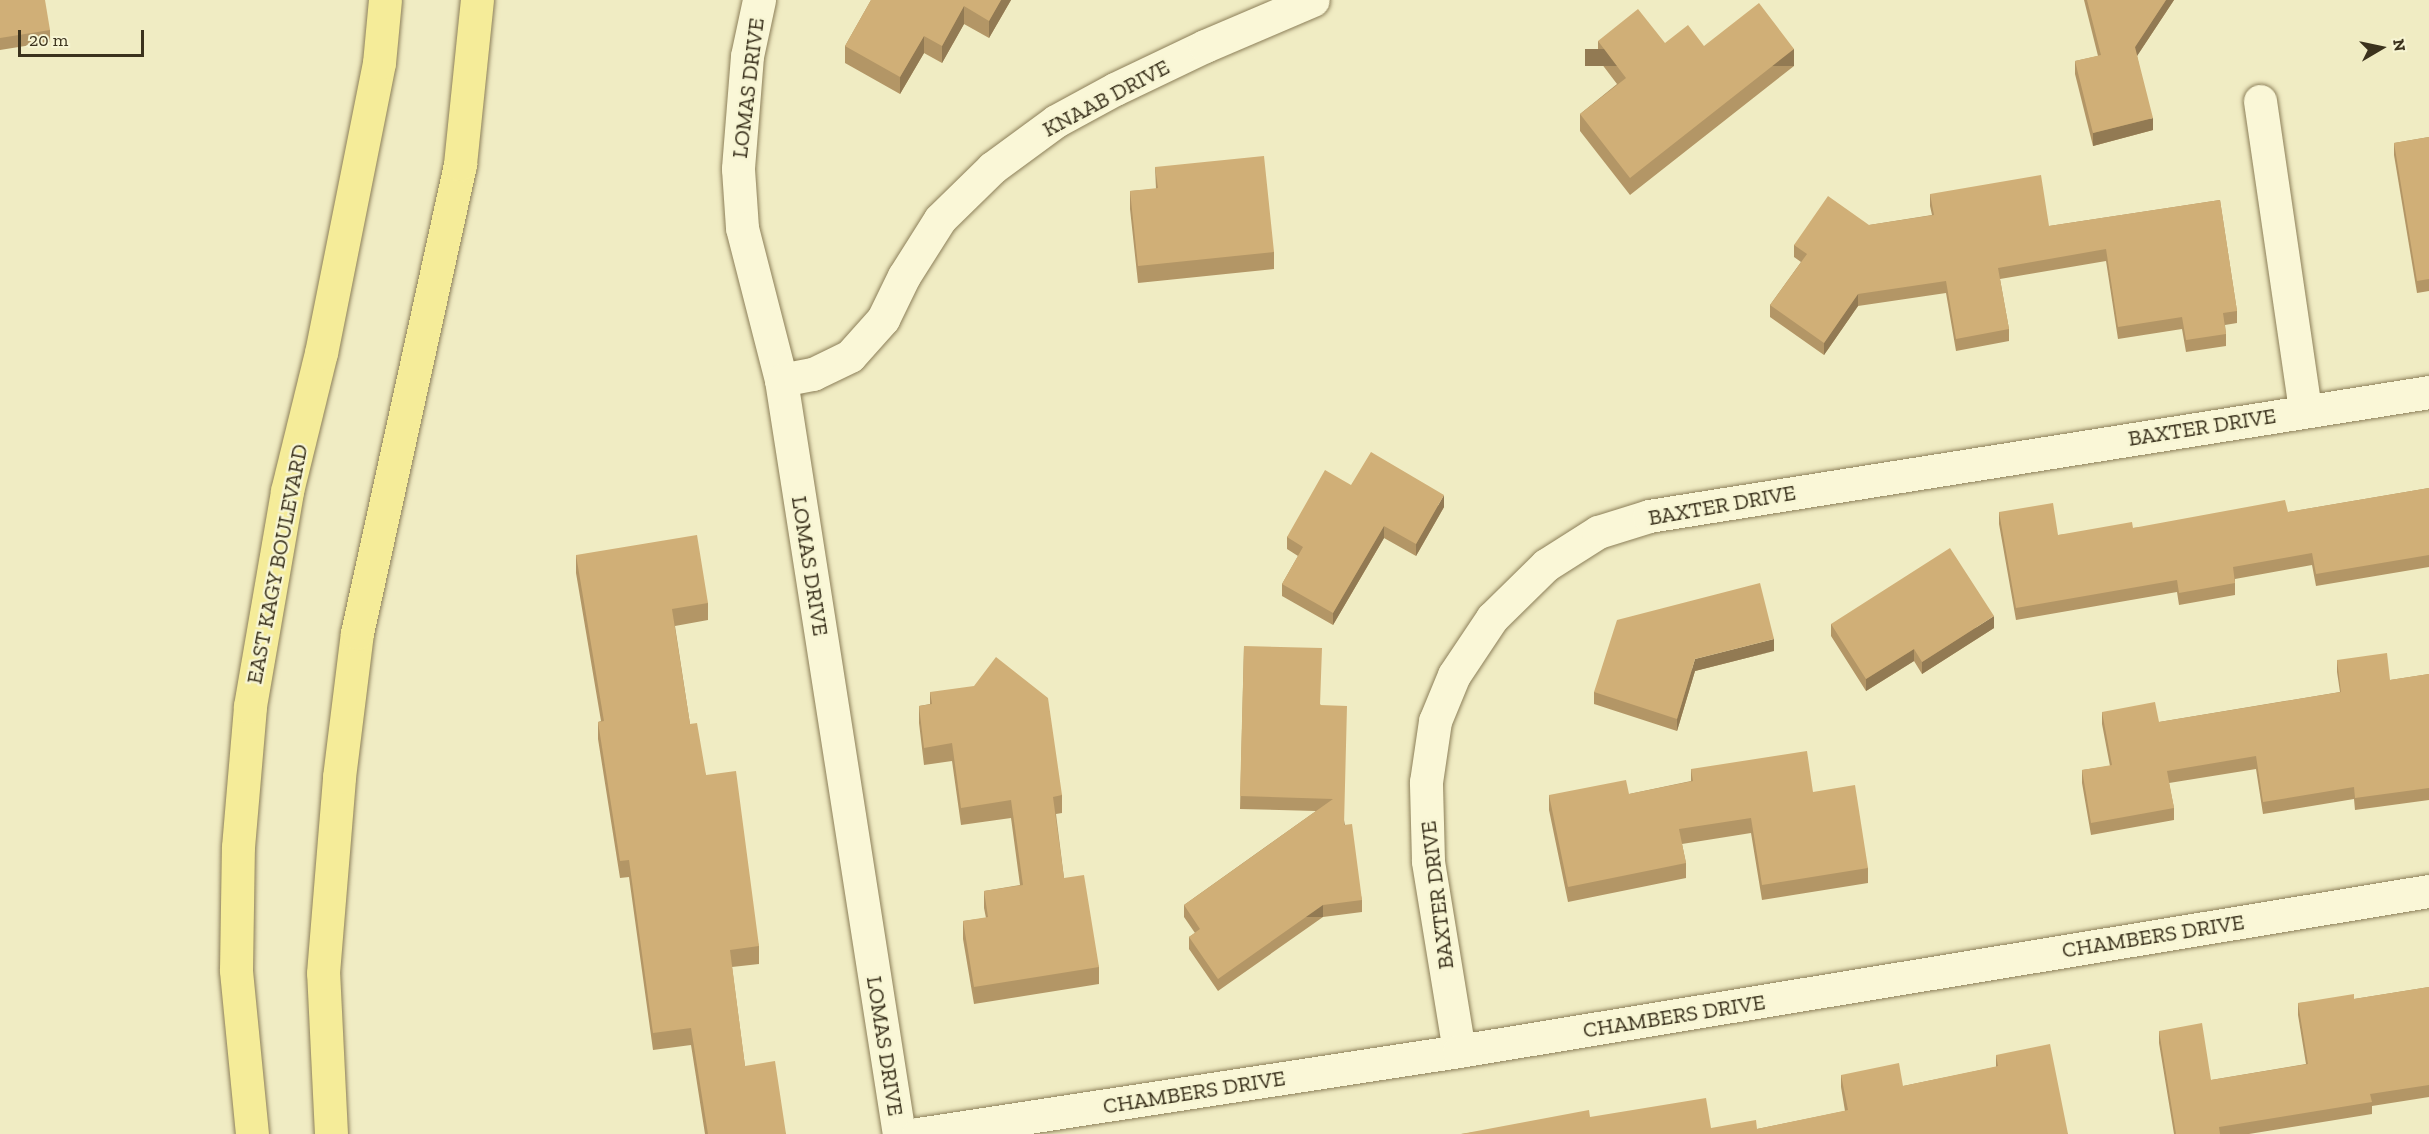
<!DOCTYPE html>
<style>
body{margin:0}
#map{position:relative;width:2429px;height:1134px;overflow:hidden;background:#f0ecc3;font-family:"Zilla Slab",serif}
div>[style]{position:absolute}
.roads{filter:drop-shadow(0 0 2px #8c7f59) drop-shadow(0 0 2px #8c7f59)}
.minor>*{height:33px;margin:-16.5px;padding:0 16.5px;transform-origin:16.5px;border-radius:16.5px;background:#faf7d7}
.major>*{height:33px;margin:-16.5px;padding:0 16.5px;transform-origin:16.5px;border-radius:16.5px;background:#f5ec99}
.wall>*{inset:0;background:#b39666}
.shaded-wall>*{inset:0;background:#927a53;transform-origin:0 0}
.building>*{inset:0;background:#d0af77}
span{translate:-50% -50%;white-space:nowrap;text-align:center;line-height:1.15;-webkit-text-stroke:4.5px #f7f5d3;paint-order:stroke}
.street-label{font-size:22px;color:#3b321d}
.north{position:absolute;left:2351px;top:18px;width:60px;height:60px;-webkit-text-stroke:4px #f7f5d3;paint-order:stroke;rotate:81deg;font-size:16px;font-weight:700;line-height:24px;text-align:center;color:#3b321d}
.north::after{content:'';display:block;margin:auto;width:21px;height:27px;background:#3b321d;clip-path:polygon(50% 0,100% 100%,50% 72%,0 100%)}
.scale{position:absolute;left:18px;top:30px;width:126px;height:27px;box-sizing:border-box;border:3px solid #3b321d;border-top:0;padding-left:8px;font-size:18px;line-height:21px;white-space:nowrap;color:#3b321d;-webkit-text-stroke:4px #f7f5d3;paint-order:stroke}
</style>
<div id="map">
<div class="roads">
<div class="minor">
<i style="left:759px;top:0;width:57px;rotate:102.1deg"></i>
<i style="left:747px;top:56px;width:113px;rotate:94.6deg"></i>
<i style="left:738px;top:169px;width:59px;rotate:86.1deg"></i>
<i style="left:742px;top:228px;width:157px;rotate:75.6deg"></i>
<i style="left:781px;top:380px;width:763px;rotate:81.11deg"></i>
<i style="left:2260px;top:101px;width:313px;rotate:81.7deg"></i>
<i style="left:781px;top:380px;width:33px;rotate:-11deg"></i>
<i style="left:813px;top:374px;width:41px;rotate:-25.9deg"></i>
<i style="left:850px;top:356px;width:50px;rotate:-48.3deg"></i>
<i style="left:883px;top:319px;width:48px;rotate:-64deg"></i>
<i style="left:904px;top:276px;width:67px;rotate:-57.7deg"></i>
<i style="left:940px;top:219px;width:73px;rotate:-44.4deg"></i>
<i style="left:992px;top:168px;width:79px;rotate:-36.3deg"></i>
<i style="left:1056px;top:121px;width:67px;rotate:-28.5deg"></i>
<i style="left:1115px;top:89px;width:100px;rotate:-25.5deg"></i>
<i style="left:1205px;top:46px;width:117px;rotate:-23.1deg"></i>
<i style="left:1459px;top:1051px;width:193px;rotate:-99.3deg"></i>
<i style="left:1428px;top:861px;width:79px;rotate:-91.5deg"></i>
<i style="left:1426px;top:782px;width:62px;rotate:-81.6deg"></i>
<i style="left:1435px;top:721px;width:50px;rotate:-67.6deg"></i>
<i style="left:1454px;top:675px;width:69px;rotate:-56.3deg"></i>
<i style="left:1492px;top:618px;width:76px;rotate:-44.5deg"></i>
<i style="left:1546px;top:565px;width:62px;rotate:-32.4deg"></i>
<i style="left:1598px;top:532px;width:53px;rotate:-17.4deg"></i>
<i style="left:1649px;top:516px;width:790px;rotate:-9.03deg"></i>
<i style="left:918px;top:1134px;width:547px;rotate:-8.72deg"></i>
<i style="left:1459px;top:1051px;width:983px;rotate:-9.37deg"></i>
</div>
<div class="major">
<i style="left:252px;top:1134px;width:165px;rotate:-95.6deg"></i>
<i style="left:236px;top:970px;width:123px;rotate:-89.1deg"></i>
<i style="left:238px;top:847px;width:142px;rotate:-85.1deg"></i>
<i style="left:250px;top:706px;width:218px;rotate:-80.2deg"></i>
<i style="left:287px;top:491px;width:142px;rotate:-76.2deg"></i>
<i style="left:321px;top:353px;width:296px;rotate:-78.7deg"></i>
<i style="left:379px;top:63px;width:63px;rotate:-84.6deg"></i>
<i style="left:331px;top:1134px;width:161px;rotate:-92.8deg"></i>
<i style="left:323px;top:973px;width:197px;rotate:-85.3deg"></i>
<i style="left:339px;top:777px;width:145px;rotate:-82.9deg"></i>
<i style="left:357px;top:633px;width:480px;rotate:-77.6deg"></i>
<i style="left:460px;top:164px;width:165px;rotate:-84.1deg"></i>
</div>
</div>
<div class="wall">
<i style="clip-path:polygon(0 0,50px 30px,50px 42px,0 50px)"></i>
<i style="clip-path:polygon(871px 0,1011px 0,989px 38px,964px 24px,942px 63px,924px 53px,900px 94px,845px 63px,845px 46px)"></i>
<i style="clip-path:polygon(2084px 0,2174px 0,2137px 56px,2153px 130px,2093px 146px,2075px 74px,2075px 61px,2098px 56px)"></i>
<i style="clip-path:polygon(1598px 41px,1665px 43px,1704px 46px,1794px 66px,1630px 195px,1580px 131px,1580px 114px,1617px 84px,1598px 59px)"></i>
<i style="clip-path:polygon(2429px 137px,2429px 291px,2417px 293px,2394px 155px,2394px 143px)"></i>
<i style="clip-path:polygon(1155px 167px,1274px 252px,1274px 269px,1138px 283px,1130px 209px,1130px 191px,1156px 189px)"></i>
<i style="clip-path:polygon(1930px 194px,2049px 226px,2220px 200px,2237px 311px,2237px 323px,2225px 325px,2226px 334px,2226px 346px,2186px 352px,2182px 329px,2118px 339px,2106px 261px,2000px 279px,2009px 329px,2009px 341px,1956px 351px,1946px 293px,1858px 306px,1824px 355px,1770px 317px,1770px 305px,1801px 262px,1794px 257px,1794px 245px,1869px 225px,1932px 215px,1930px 206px)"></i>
<i style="clip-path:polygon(1351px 485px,1444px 507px,1416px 556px,1384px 538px,1333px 625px,1282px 596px,1282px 584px,1298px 556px,1287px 549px,1287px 537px)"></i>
<i style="clip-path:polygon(2429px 488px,2429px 567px,2316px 586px,2312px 565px,2235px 579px,2235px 595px,2179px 605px,2177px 592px,2016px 620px,1999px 524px,1999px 512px,2058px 535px,2133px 528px,2288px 512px)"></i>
<i style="clip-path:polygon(576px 555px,708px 603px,708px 620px,675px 626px,690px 724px,759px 946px,759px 964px,732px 967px,745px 1066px,786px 1134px,705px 1134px,691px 1045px,653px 1050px,629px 877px,620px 878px,598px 739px,598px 722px,601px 721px,576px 573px)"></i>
<i style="clip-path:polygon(1831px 624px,1994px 628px,1922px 674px,1914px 661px,1866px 691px,1831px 636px)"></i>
<i style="clip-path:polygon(1244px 646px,1321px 705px,1345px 825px,1362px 900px,1362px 912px,1323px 917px,1218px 991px,1189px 949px,1189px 937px,1195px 933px,1184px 917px,1184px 905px,1316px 811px,1240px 809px)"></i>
<i style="clip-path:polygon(1774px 651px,1695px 671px,1677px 731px,1594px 704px,1594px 692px)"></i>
<i style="clip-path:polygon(2337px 660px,2390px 680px,2429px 674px,2429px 800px,2355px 810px,2354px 799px,2263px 814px,2256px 769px,2169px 783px,2174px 808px,2174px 820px,2091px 835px,2082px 783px,2082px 770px,2110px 766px,2102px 724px,2102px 712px,2159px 722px,2340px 692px,2337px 672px)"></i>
<i style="clip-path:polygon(930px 692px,1062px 795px,1062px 813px,1056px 814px,1064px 878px,1099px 967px,1099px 984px,974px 1004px,963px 939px,963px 921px,986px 918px,984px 908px,984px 891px,1020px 885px,1011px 818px,961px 825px,952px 761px,924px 765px,919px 723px,919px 706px,930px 704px)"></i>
<i style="clip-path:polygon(1691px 769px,1813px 792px,1868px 868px,1868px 883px,1762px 900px,1751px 833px,1682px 844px,1686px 863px,1686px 878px,1568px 902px,1549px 810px,1549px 795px,1629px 794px,1691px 781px)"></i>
<i style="clip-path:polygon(2429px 987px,2429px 1097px,2372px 1106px,2372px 1114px,2249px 1134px,2174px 1134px,2159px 1043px,2159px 1031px,2211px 1080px,2306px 1064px,2298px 1015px,2298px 1003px,2354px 999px)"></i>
<i style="clip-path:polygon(1996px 1055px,2068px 1134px,1461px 1134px,1590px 1117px,1711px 1128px,1757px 1129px,1845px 1111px,1841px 1087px,1841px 1075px,1903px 1086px,1996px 1067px)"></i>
</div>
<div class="shaded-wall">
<i style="clip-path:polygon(1001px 0,1011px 0,989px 38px,989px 21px)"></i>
<i style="clip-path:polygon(2166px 0,2174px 0,2135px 59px,2135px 47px)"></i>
<i style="clip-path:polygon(964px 6px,964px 24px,942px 63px,942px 46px)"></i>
<i style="clip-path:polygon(924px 36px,924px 53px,900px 94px,900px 77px)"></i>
<i style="left:1794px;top:49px;width:17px;height:209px;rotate:90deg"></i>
<i style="clip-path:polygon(2153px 118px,2153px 130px,2093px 146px,2093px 133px)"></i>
<i style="clip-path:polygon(1858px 294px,1858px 306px,1824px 355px,1824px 343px)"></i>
<i style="clip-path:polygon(1444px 495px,1444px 507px,1416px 556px,1416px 544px)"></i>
<i style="clip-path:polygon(1384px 526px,1384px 538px,1333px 625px,1333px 613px)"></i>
<i style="clip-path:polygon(1994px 616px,1994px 628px,1922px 674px,1922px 662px)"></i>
<i style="clip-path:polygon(1774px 639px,1774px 651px,1695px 671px,1677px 731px,1677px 719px,1695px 659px)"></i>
<i style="clip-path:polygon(1914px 649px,1914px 661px,1866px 691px,1866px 679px)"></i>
<i style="left:1323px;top:905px;width:12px;height:128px;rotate:90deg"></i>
</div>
<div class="building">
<i style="clip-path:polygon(0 0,45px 0,50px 30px,0 38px)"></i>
<i style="clip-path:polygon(871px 0,1001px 0,989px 21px,964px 6px,942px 46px,924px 36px,900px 77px,845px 46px)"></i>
<i style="clip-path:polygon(2087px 0,2166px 0,2135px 47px,2153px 118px,2093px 133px,2075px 61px,2101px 55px)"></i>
<i style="clip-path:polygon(1759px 3px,1794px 49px,1630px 178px,1580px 114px,1626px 78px,1598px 41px,1638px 9px,1665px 43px,1688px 25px,1704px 46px)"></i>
<i style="clip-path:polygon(2429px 137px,2429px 279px,2417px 281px,2394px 143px)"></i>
<i style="clip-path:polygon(1264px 156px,1274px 252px,1138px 266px,1130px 191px,1158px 188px,1155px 167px)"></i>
<i style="clip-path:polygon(2041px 175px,2049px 226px,2220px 200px,2237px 311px,2223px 313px,2226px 334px,2186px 340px,2182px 317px,2118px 327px,2106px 249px,1998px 268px,2009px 329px,1956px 339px,1946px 281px,1858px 294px,1824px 343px,1770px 305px,1807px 254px,1794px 245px,1828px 196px,1869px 225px,1934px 215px,1930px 194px)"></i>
<i style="clip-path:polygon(1371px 452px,1444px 495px,1416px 544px,1384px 526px,1333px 613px,1282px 584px,1303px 547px,1287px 537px,1325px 470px,1351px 485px)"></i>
<i style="clip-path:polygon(2429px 488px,2429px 555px,2316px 574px,2312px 553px,2233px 567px,2235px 583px,2179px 593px,2177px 580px,2016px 608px,1999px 512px,2053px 503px,2058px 535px,2132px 522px,2133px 528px,2285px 500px,2288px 512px)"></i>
<i style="clip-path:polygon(697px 535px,708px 603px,672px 609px,690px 724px,697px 723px,706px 775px,736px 771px,759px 946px,730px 950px,745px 1066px,775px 1061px,786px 1134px,708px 1134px,691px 1028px,653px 1033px,629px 860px,620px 861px,598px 722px,604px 721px,576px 555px)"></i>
<i style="clip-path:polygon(1950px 548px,1994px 616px,1922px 662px,1914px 649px,1866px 679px,1831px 624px)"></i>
<i style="clip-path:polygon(1760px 583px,1774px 639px,1695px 659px,1677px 719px,1594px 692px,1617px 620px)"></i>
<i style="clip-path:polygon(1244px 646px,1322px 648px,1320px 705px,1347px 706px,1344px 825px,1352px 824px,1362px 900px,1323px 905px,1218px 979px,1189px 937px,1200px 929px,1184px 905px,1333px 799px,1240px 796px)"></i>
<i style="clip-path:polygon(2387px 653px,2390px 680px,2429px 674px,2429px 788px,2355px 798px,2354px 787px,2263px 802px,2256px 756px,2167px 771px,2174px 808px,2091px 823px,2082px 770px,2112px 765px,2102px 712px,2155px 702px,2159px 722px,2341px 692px,2337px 660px)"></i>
<i style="clip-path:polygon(996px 657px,1048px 698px,1062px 795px,1053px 797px,1064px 878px,1084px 875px,1099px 967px,974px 987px,963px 921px,988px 917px,984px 891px,1023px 885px,1011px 800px,961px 808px,952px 743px,924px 748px,919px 706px,932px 704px,930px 692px,974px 686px)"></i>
<i style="clip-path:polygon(1807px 751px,1813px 792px,1855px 785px,1868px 868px,1762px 885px,1751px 818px,1679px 829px,1686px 863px,1568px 887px,1549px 795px,1626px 780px,1629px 794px,1693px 781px,1691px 769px)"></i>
<i style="clip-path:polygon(2429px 987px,2429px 1085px,2370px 1094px,2372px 1102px,2219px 1127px,2220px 1134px,2176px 1134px,2159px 1031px,2202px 1023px,2211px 1080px,2308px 1064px,2298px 1003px,2354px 994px,2354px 999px)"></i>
<i style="clip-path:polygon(2050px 1044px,2068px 1134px,1461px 1134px,1589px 1110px,1590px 1117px,1706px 1098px,1711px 1128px,1756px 1120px,1757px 1129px,1848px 1110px,1841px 1075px,1899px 1063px,1903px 1086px,1998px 1066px,1996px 1055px)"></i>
</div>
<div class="street-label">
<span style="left:748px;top:88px;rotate:-83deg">LOMAS DRIVE</span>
<span style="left:1106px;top:98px;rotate:-28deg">KNAAB DRIVE</span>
<span style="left:2202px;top:427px;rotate:-9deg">BAXTER DRIVE</span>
<span style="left:1722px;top:505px;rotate:-10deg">BAXTER DRIVE</span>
<span style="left:277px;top:564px;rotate:-79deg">EAST KAGY BOULEVARD</span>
<span style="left:810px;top:566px;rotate:81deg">LOMAS DRIVE</span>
<span style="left:1437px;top:895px;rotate:-97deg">BAXTER DRIVE</span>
<span style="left:2153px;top:936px;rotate:-9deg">CHAMBERS DRIVE</span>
<span style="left:1674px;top:1016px;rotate:-9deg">CHAMBERS DRIVE</span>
<span style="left:885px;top:1046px;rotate:81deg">LOMAS DRIVE</span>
<span style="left:1194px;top:1092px;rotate:-9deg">CHAMBERS DRIVE</span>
</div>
<div class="north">N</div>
<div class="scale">20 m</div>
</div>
